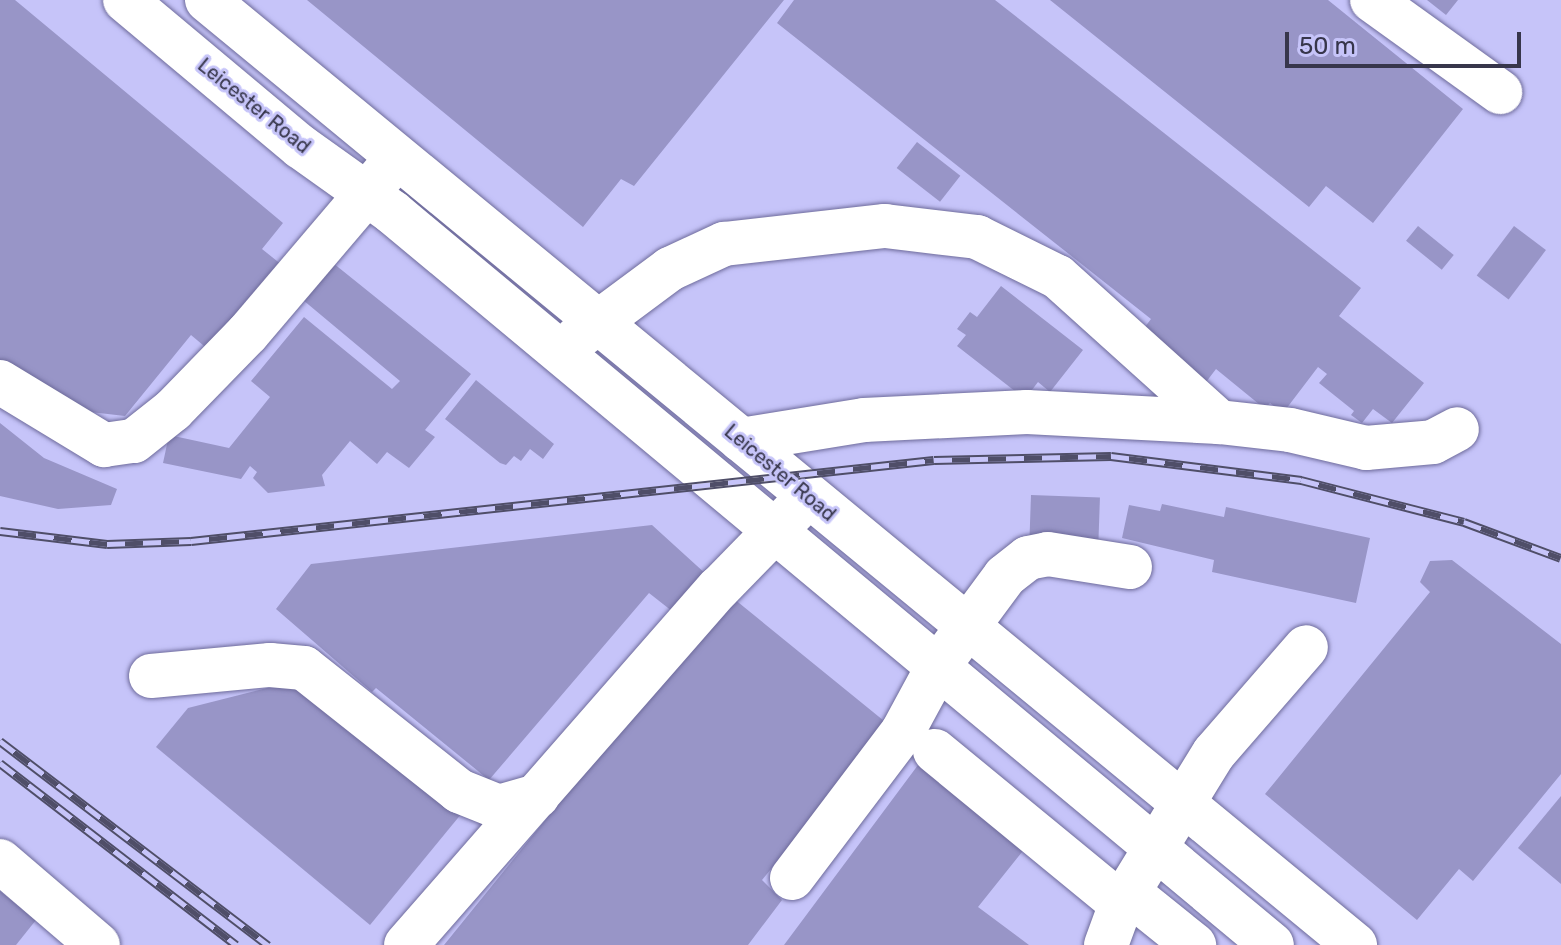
<!DOCTYPE html>
<style>
body{margin:0}
#map{position:relative;width:1561px;height:945px;overflow:hidden;background:#c6c4f9;font-family:Rubik,sans-serif}
div>[style]{position:absolute}
.building>*{inset:0;background:#9895c7;transform-origin:0 0}
.roads{filter:drop-shadow(0 0 2px #6e6b9b) drop-shadow(0 0 2px #6e6b9b)}
.minor>*{height:44px;margin:-22px;padding:0 22px;transform-origin:22px;border-radius:22px;background:#fff}
.rail>*{height:9px;margin-top:-4.5px;transform-origin:0;background:repeating-linear-gradient(90deg,#c6c4f9 0 18px,#4f4e68 0 36px);box-sizing:border-box;border-block:2px solid #4f4e68}
span{translate:-50% -50%;white-space:nowrap;text-align:center;line-height:1.15;-webkit-text-stroke:6px #c6c4f9;paint-order:stroke}
.street-label{font-size:20px;color:#37364b}
.scale{position:absolute;left:1285px;top:32px;width:236px;height:36px;box-sizing:border-box;border:4px solid #37364b;border-top:0;padding-left:10px;font-size:24px;line-height:28px;white-space:nowrap;color:#37364b;-webkit-text-stroke:6px #c6c4f9;paint-order:stroke}
</style>
<div id="map">
<div class="building">
<i style="clip-path:polygon(0 0,15px 0,283px 223px,262px 249px,282px 265px,210px 351px,191px 335px,125px 416px,56px 408px,0 363px)"></i>
<i style="clip-path:polygon(307px 0,784px 0,634px 186px,621px 179px,583px 227px)"></i>
<i style="clip-path:polygon(794px 0,995px 0,1361px 288px,1339px 316px,1424px 383px,1392px 423px,1373px 409px,1362px 423px,1351px 415px,1354px 411px,1319px 383px,1327px 374px,1318px 367px,1283px 413px,1270px 403px,1265px 409px,1216px 369px,1200px 390px,1135px 340px,1151px 319px,777px 23px)"></i>
<i style="clip-path:polygon(1050px 0,1328px 0,1463px 109px,1373px 223px,1326px 186px,1309px 207px)"></i>
<i style="clip-path:polygon(1427px 0,1458px 0,1446px 15px)"></i>
<i style="left:917px;top:142px;width:55px;height:33px;rotate:38deg"></i>
<i style="left:1418px;top:226px;width:46px;height:19px;rotate:39deg"></i>
<i style="left:1514px;top:226px;width:40px;height:62px;rotate:37deg"></i>
<i style="clip-path:polygon(333px 263px,471px 374px,425px 430px,435px 437px,409px 468px,387px 452px,377px 464px,350px 441px,322px 475px,325px 486px,268px 493px,253px 478px,257px 472px,250px 466px,241px 479px,163px 463px,169px 435px,229px 448px,270px 397px,251px 381px,304px 317px,392px 389px,400px 381px,303px 300px)"></i>
<i style="clip-path:polygon(1001px 286px,1083px 350px,1050px 392px,1038px 382px,1025px 399px,957px 346px,966px 335px,957px 329px,970px 312px,977px 317px)"></i>
<i style="clip-path:polygon(476px 380px,554px 444px,543px 459px,530px 449px,521px 461px,514px 456px,506px 465px,500px 463px,445px 419px)"></i>
<i style="clip-path:polygon(0 423px,44px 458px,117px 489px,111px 505px,58px 509px,0 496px)"></i>
<i style="left:1031px;top:495px;width:69px;height:43px;rotate:2deg"></i>
<i style="clip-path:polygon(1162px 504px,1224px 517px,1226px 507px,1370px 538px,1356px 603px,1212px 572px,1214px 560px,1122px 538px,1129px 505px,1160px 511px)"></i>
<i style="clip-path:polygon(652px 525px,707px 575px,677px 615px,649px 593px,489px 780px,376px 688px,372px 692px,276px 609px,311px 564px)"></i>
<i style="clip-path:polygon(1452px 560px,1561px 644px,1561px 774px,1473px 881px,1459px 869px,1417px 920px,1265px 794px,1430px 592px,1420px 582px,1430px 561px)"></i>
<i style="clip-path:polygon(728px 594px,889px 725px,762px 880px,782px 900px,748px 945px,444px 945px)"></i>
<i style="clip-path:polygon(302px 679px,462px 813px,370px 925px,156px 747px,188px 708px)"></i>
<i style="clip-path:polygon(921px 761px,1030px 842px,978px 907px,1029px 945px,784px 945px)"></i>
<i style="clip-path:polygon(1561px 796px,1561px 884px,1518px 848px)"></i>
<i style="clip-path:polygon(0 891px,36px 920px,16px 945px,0 945px)"></i>
</div>
<div class="roads">
<div class="minor">
<i style="left:125px;top:0;width:229px;rotate:39.9deg"></i>
<i style="left:301px;top:147px;width:112px;rotate:35.5deg"></i>
<i style="left:392px;top:212px;width:1145px;rotate:39.79deg"></i>
<i style="left:207px;top:0;width:1487px;rotate:39.46deg"></i>
<i style="left:1372px;top:0;width:158px;rotate:35.7deg"></i>
<i style="left:577px;top:338px;width:116px;rotate:-36.6deg"></i>
<i style="left:670px;top:269px;width:60px;rotate:-24.8deg"></i>
<i style="left:724px;top:244px;width:162px;rotate:-6.4deg"></i>
<i style="left:885px;top:226px;width:93px;rotate:6.8deg"></i>
<i style="left:977px;top:237px;width:90px;rotate:26.3deg"></i>
<i style="left:1058px;top:277px;width:217px;rotate:42deg"></i>
<i style="left:0;top:382px;width:122px;rotate:31.2deg"></i>
<i style="left:104px;top:445px;width:30px;rotate:-8deg"></i>
<i style="left:134px;top:441px;width:50px;rotate:-38.5deg"></i>
<i style="left:173px;top:410px;width:107px;rotate:-45.8deg"></i>
<i style="left:248px;top:333px;width:210px;rotate:-49.6deg"></i>
<i style="left:741px;top:440px;width:125px;rotate:-9.2deg"></i>
<i style="left:864px;top:420px;width:163px;rotate:-2.8deg"></i>
<i style="left:1027px;top:412px;width:192px;rotate:3deg"></i>
<i style="left:1219px;top:422px;width:71px;rotate:6.4deg"></i>
<i style="left:1290px;top:430px;width:78px;rotate:13.3deg"></i>
<i style="left:1366px;top:448px;width:67px;rotate:-5.1deg"></i>
<i style="left:1433px;top:442px;width:27px;rotate:-28deg"></i>
<i style="left:151px;top:676px;width:120px;rotate:-5.3deg"></i>
<i style="left:270px;top:665px;width:34px;rotate:5deg"></i>
<i style="left:304px;top:668px;width:198px;rotate:38.4deg"></i>
<i style="left:459px;top:791px;width:43px;rotate:21.8deg"></i>
<i style="left:499px;top:807px;width:40px;rotate:-16deg"></i>
<i style="left:935px;top:751px;width:241px;rotate:39.4deg"></i>
<i style="left:0;top:861px;width:129px;rotate:40.6deg"></i>
<i style="left:792px;top:878px;width:184px;rotate:-52.9deg"></i>
<i style="left:903px;top:731px;width:72px;rotate:-61.6deg"></i>
<i style="left:937px;top:668px;width:114px;rotate:-53.5deg"></i>
<i style="left:1005px;top:576px;width:29px;rotate:-38deg"></i>
<i style="left:1028px;top:558px;width:20px;rotate:-11deg"></i>
<i style="left:1048px;top:554px;width:83px;rotate:9deg"></i>
<i style="left:1128px;top:892px;width:85px;rotate:38.8deg"></i>
<i style="left:406px;top:945px;width:475px;rotate:-48.8deg"></i>
<i style="left:719px;top:588px;width:109px;rotate:-45.7deg"></i>
<i style="left:1106px;top:945px;width:44px;rotate:-69.9deg"></i>
<i style="left:1121px;top:904px;width:177px;rotate:-58.4deg"></i>
<i style="left:1214px;top:753px;width:140px;rotate:-49deg"></i>
</div>
</div>
<div class="rail">
<i style="left:0;top:531px;width:108px;rotate:6.9deg"></i>
<i style="left:107px;top:544px;width:84px;rotate:-2deg"></i>
<i style="left:191px;top:541px;width:747px;rotate:-6.22deg"></i>
<i style="left:934px;top:460px;width:177px;rotate:-1.3deg"></i>
<i style="left:1111px;top:456px;width:192px;rotate:7.2deg"></i>
<i style="left:1301px;top:480px;width:168px;rotate:14.4deg"></i>
<i style="left:1464px;top:522px;width:103px;rotate:20.4deg"></i>
<i style="left:0;top:741px;width:337px;rotate:37.3deg"></i>
<i style="left:0;top:763px;width:298px;rotate:37.6deg"></i>
</div>
<div class="street-label">
<span style="left:254px;top:106px;rotate:39deg">Leicester Road</span>
<span style="left:780px;top:473px;rotate:40deg">Leicester Road</span>
</div>
<div class="scale">50 m</div>
</div>
